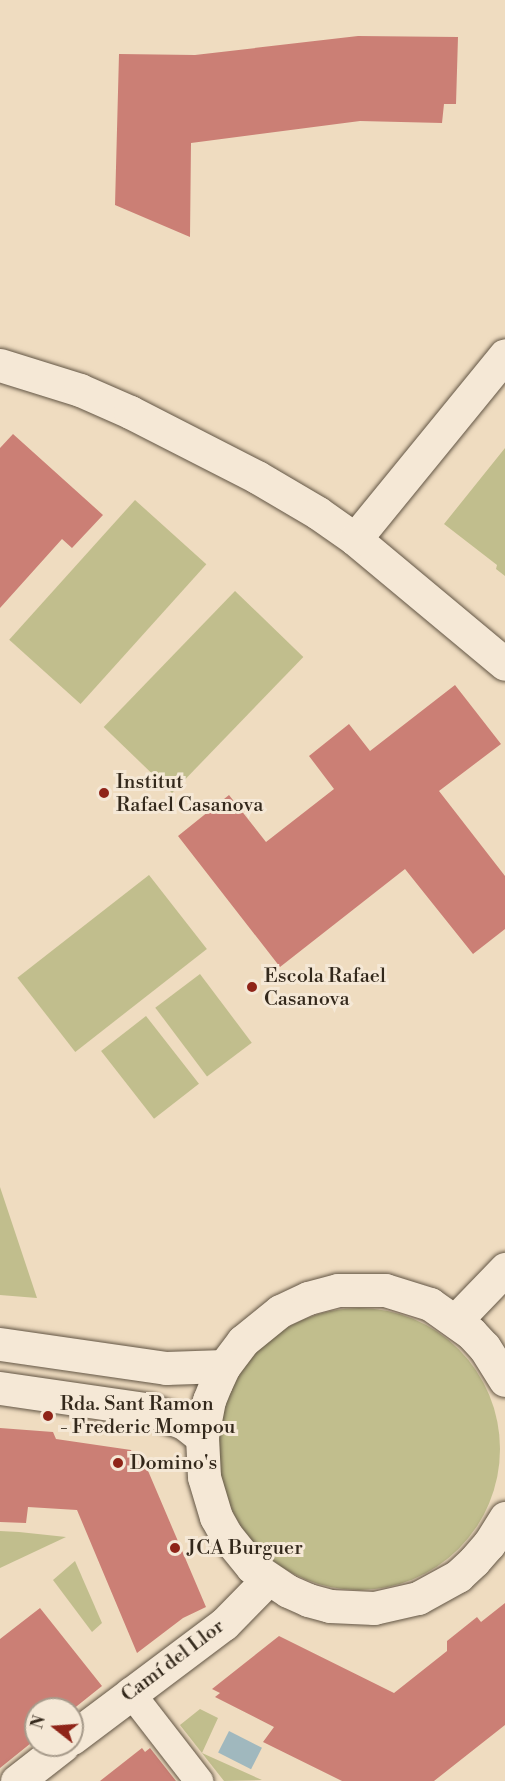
<!DOCTYPE html>
<meta charset="utf-8">
<style>
body{margin:0}
#map{position:relative;width:505px;height:1781px;overflow:hidden;background:#efdcc0;font-family:"Libre Bodoni",serif}
div>[style]{position:absolute}
.green>*{inset:0;background:#c1be8d;transform-origin:0 0}
.round{border-radius:50%}
.water>*{inset:0;background:#a0b8be;transform-origin:0 0}
.building>*{inset:0;background:#cb7f75}
.roads{filter:drop-shadow(0 0 2px #625544) drop-shadow(0 0 2px #625544)}
.pedestrian>*{height:28px;margin:-14px;padding:0 14px;transform-origin:14px;border-radius:14px;background:#f5e8d6}
.minor>*{height:33px;margin:-16.5px;padding:0 16.5px;transform-origin:16.5px;border-radius:16.5px;background:#f5e8d6}
.dots>*{width:16px;height:16px;translate:-50% -50%;box-sizing:border-box;border:3px solid #f5e8d6;border-radius:50%}
span{translate:-50% -50%;white-space:nowrap;text-align:center;line-height:1.15;-webkit-text-stroke:6px #f5e8d6;paint-order:stroke}
.poi-label{font-size:20px;color:#33281b}
.left{translate:0 -50%;text-align:left}
.street-label{font-size:20px;color:#33281b}
.north{position:absolute;left:24px;top:1697px;width:60px;height:60px;box-sizing:border-box;background:#f5e8d6;border:2px solid #a79b8b;border-radius:50%;rotate:287deg;font-size:16px;font-weight:700;line-height:24px;text-align:center;color:#33281b}
.north::after{content:'';display:block;margin:auto;width:21px;height:27px;background:#8f2418;clip-path:polygon(50% 0,100% 100%,50% 72%,0 100%)}
</style>
<div id="map">
<div class="green">
<i style="clip-path:polygon(505px 448px,505px 576px,496px 569px,497px 565px,444px 524px)"></i>
<i style="left:135px;top:500px;width:96px;height:188px;rotate:42deg"></i>
<i style="left:235px;top:591px;width:95px;height:189px;rotate:44deg"></i>
<i style="left:149px;top:875px;width:94px;height:167px;rotate:52deg"></i>
<i style="left:200px;top:974px;width:86px;height:56px;rotate:53deg"></i>
<i style="left:146px;top:1016px;width:86px;height:57px;rotate:52deg"></i>
<i style="clip-path:polygon(0 1187px,37px 1298px,0 1295px)"></i>
<i class="round" style="left:218px;top:1308px;width:282px;height:282px"></i>
<i style="clip-path:polygon(0 1531px,19px 1532px,66px 1537px,0 1568px)"></i>
<i style="clip-path:polygon(75px 1561px,102px 1623px,92px 1632px,53px 1580px)"></i>
<i style="clip-path:polygon(200px 1709px,218px 1718px,202px 1753px,262px 1780px,224px 1781px,180px 1725px)"></i>
</div>
<div class="water">
<i style="left:229px;top:1731px;width:37px;height:24px;rotate:27deg"></i>
</div>
<div class="building">
<i style="clip-path:polygon(358px 36px,458px 37px,456px 104px,444px 104px,442px 123px,360px 121px,191px 143px,190px 237px,115px 205px,119px 54px,195px 55px)"></i>
<i style="clip-path:polygon(13px 434px,103px 515px,72px 548px,62px 539px,0 608px,0 448px)"></i>
<i style="clip-path:polygon(455px 685px,501px 744px,439px 791px,505px 876px,505px 929px,473px 954px,405px 869px,280px 967px,178px 836px,229px 795px,266px 842px,334px 789px,309px 756px,349px 724px,370px 751px)"></i>
<i style="clip-path:polygon(0 1428px,53px 1432px,56px 1439px,131px 1450px,136px 1462px,143px 1459px,206px 1607px,183px 1618px,137px 1653px,77px 1510px,28px 1507px,26px 1523px,0 1522px)"></i>
<i style="clip-path:polygon(505px 1603px,505px 1725px,434px 1781px,342px 1781px,263px 1742px,274px 1727px,215px 1697px,220px 1693px,212px 1689px,279px 1636px,394px 1693px,447px 1651px,447px 1641px,477px 1617px,481px 1622px)"></i>
<i style="clip-path:polygon(40px 1608px,102px 1686px,72px 1710px,36px 1709px,36px 1739px,0 1768px,0 1639px)"></i>
<i style="clip-path:polygon(142px 1748px,145px 1752px,150px 1748px,176px 1781px,100px 1781px)"></i>
</div>
<div class="roads">
<div class="pedestrian">
<i style="left:130px;top:1692px;width:113px;rotate:52.2deg"></i>
</div>
<div class="minor">
<i style="left:0;top:365px;width:84px;rotate:17.4deg"></i>
<i style="left:80px;top:390px;width:55px;rotate:23.7deg"></i>
<i style="left:130px;top:412px;width:143px;rotate:27.1deg"></i>
<i style="left:257px;top:477px;width:71px;rotate:30.5deg"></i>
<i style="left:318px;top:513px;width:45px;rotate:35.1deg"></i>
<i style="left:355px;top:539px;width:195px;rotate:39.8deg"></i>
<i style="left:355px;top:539px;width:237px;rotate:-50.8deg"></i>
<i style="left:456px;top:1320px;width:71px;rotate:-46.1deg"></i>
<i style="left:0;top:1344px;width:168px;rotate:8.2deg"></i>
<i style="left:166px;top:1368px;width:58px;rotate:-2deg"></i>
<i style="left:505px;top:1380px;width:39px;rotate:-122deg"></i>
<i style="left:484px;top:1347px;width:19px;rotate:-133deg"></i>
<i style="left:471px;top:1333px;width:50px;rotate:-144.7deg"></i>
<i style="left:430px;top:1304px;width:47px;rotate:-162.7deg"></i>
<i style="left:385px;top:1290px;width:47px;rotate:180deg"></i>
<i style="left:338px;top:1290px;width:31px;rotate:165deg"></i>
<i style="left:308px;top:1298px;width:31px;rotate:155deg"></i>
<i style="left:280px;top:1311px;width:48px;rotate:141deg"></i>
<i style="left:243px;top:1341px;width:31px;rotate:127deg"></i>
<i style="left:224px;top:1366px;width:19px;rotate:115deg"></i>
<i style="left:216px;top:1383px;width:18px;rotate:112deg"></i>
<i style="left:209px;top:1400px;width:38px;rotate:101deg"></i>
<i style="left:202px;top:1437px;width:40px;rotate:87.1deg"></i>
<i style="left:204px;top:1477px;width:42px;rotate:73.3deg"></i>
<i style="left:216px;top:1517px;width:21px;rotate:61deg"></i>
<i style="left:226px;top:1535px;width:41px;rotate:50.9deg"></i>
<i style="left:252px;top:1567px;width:43px;rotate:33.7deg"></i>
<i style="left:288px;top:1591px;width:22px;rotate:24deg"></i>
<i style="left:308px;top:1600px;width:23px;rotate:15deg"></i>
<i style="left:330px;top:1606px;width:44px;rotate:2.6deg"></i>
<i style="left:374px;top:1608px;width:45px;rotate:-12.8deg"></i>
<i style="left:418px;top:1598px;width:46px;rotate:-28.8deg"></i>
<i style="left:458px;top:1576px;width:22px;rotate:-43deg"></i>
<i style="left:474px;top:1561px;width:23px;rotate:-49deg"></i>
<i style="left:489px;top:1544px;width:31px;rotate:-58deg"></i>
<i style="left:0;top:1388px;width:152px;rotate:8.3deg"></i>
<i style="left:150px;top:1410px;width:36px;rotate:21deg"></i>
<i style="left:184px;top:1423px;width:23px;rotate:38deg"></i>
<i style="left:72px;top:1738px;width:190px;rotate:-36.9deg"></i>
<i style="left:224px;top:1624px;width:63px;rotate:-45.6deg"></i>
<i style="left:17px;top:1781px;width:58px;rotate:-38deg"></i>
</div>
</div>
<div class="dots">
<i style="left:104px;top:793px;background:#8f2418"></i>
<i style="left:252px;top:987px;background:#8f2418"></i>
<i style="left:48px;top:1416px;background:#8f2418"></i>
<i style="left:118px;top:1463px;background:#8f2418"></i>
<i style="left:175px;top:1548px;background:#8f2418"></i>
</div>
<div class="poi-label">
<span class="left" style="left:116px;top:794px">Institut<br>Rafael Casanova</span>
<span class="left" style="left:264px;top:988px">Escola Rafael<br>Casanova</span>
<span class="left" style="left:60px;top:1416px">Rda. Sant Ramon<br>- Frederic Mompou</span>
<span class="left" style="left:130px;top:1463px">Domino's</span>
<span class="left" style="left:187px;top:1548px">JCA Burguer</span>
</div>
<div class="street-label">
<span style="left:173px;top:1661px;rotate:-37deg">Camí del Llor</span>
</div>
<div class="north">N</div>
</div>
